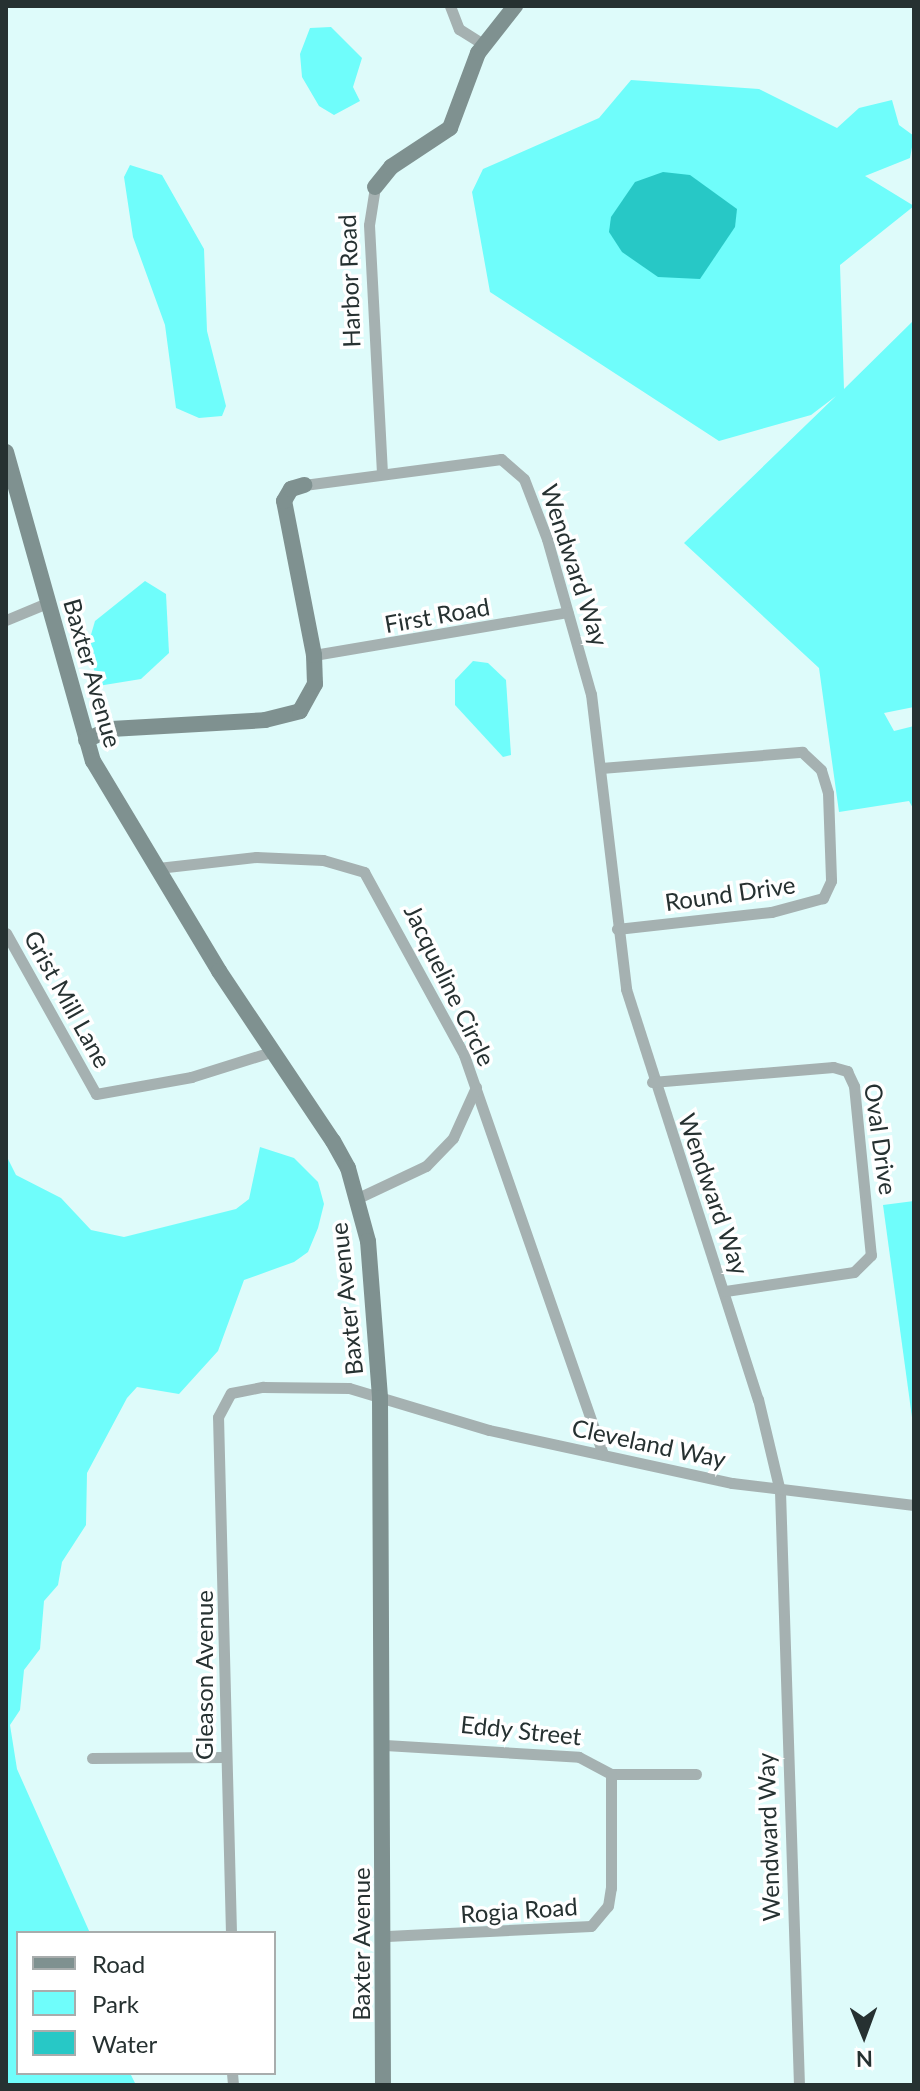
<!DOCTYPE html>
<style>
body{margin:0}
#map{position:relative;width:920px;height:2091px;overflow:hidden;background:#defbfa;font-family:Lato,sans-serif}
div>[style]{position:absolute}
.green>*{inset:0;background:#6ffdfb}
.water>*{inset:0;background:#27c8c6}
.street>*{height:11px;margin:-5.5px;padding:0 5.5px;transform-origin:5.5px;border-radius:5.5px;background:#a5b1b1}
.secondary>*{height:16px;margin:-8px;padding:0 8px;transform-origin:8px;border-radius:8px;background:#7f9190}
span{translate:-50% -50%;white-space:nowrap;text-align:center;line-height:1.15;-webkit-text-stroke:7px #fff;paint-order:stroke}
.street-label{font-size:24px;color:#263131}
.frame{position:absolute;inset:0;border:8px solid #263131;pointer-events:none}
.legend{position:absolute;left:16px;top:1931px;width:260px;height:144px;box-sizing:border-box;background:#fff;border:2px solid #a8adad;margin:0;padding:10px 14px;list-style:none;font-size:24px;color:#263131}
.legend li{display:flex;align-items:center;gap:16px;height:40px}
.legend b{width:40px;border:2px solid #a8adad}
.north{position:absolute;left:824px;top:1995px;width:80px;height:80px;-webkit-text-stroke:6px #fff;paint-order:stroke;rotate:179deg;font-size:22px;font-weight:700;line-height:32px;text-align:center;color:#263131}
.north::after{content:'';display:block;margin:auto;width:28px;height:36px;background:#263131;clip-path:polygon(50% 0,100% 100%,50% 72%,0 100%)}
</style>
<div id="map">
<div class="green">
<i style="clip-path:polygon(331px 27px,362px 58px,353px 87px,360px 101px,334px 115px,319px 106px,302px 77px,300px 54px,310px 28px)"></i>
<i style="clip-path:polygon(631px 80px,759px 89px,837px 128px,859px 108px,892px 100px,899px 125px,914px 136px,910px 158px,865px 176px,914px 206px,840px 265px,844px 389px,914px 320px,914px 707px,884px 713px,894px 731px,914px 726px,914px 810px,909px 801px,839px 812px,819px 668px,684px 543px,836px 396px,811px 415px,719px 441px,490px 292px,472px 192px,483px 169px,599px 118px)"></i>
<i style="clip-path:polygon(130px 165px,162px 175px,204px 249px,207px 331px,226px 406px,222px 416px,199px 418px,176px 408px,165px 325px,133px 237px,124px 177px)"></i>
<i style="clip-path:polygon(145px 581px,166px 594px,169px 653px,141px 679px,98px 686px,88px 645px,95px 621px)"></i>
<i style="clip-path:polygon(473px 661px,488px 663px,506px 680px,511px 755px,503px 757px,455px 705px,455px 680px)"></i>
<i style="clip-path:polygon(260px 1147px,294px 1158px,318px 1182px,324px 1204px,318px 1228px,308px 1252px,294px 1262px,244px 1280px,218px 1351px,179px 1394px,137px 1387px,127px 1398px,87px 1473px,86px 1525px,62px 1562px,58px 1585px,44px 1601px,40px 1649px,24px 1670px,20px 1710px,10px 1725px,17px 1769px,90px 1933px,18px 1933px,18px 2073px,130px 2073px,136px 2085px,6px 2085px,6px 1155px,16px 1175px,61px 1198px,91px 1230px,124px 1237px,236px 1209px,249px 1199px)"></i>
<i style="clip-path:polygon(914px 1201px,914px 1432px,883px 1205px)"></i>
</div>
<div class="water">
<i style="clip-path:polygon(663px 172px,690px 175px,737px 209px,735px 227px,700px 279px,658px 277px,622px 252px,609px 232px,611px 217px,635px 182px)"></i>
</div>
<div class="street">
<i style="left:450px;top:6px;width:25px;rotate:69deg"></i>
<i style="left:459px;top:29px;width:28px;rotate:32deg"></i>
<i style="left:375px;top:187px;width:38px;rotate:99deg"></i>
<i style="left:369px;top:225px;width:245px;rotate:87deg"></i>
<i style="left:304px;top:485px;width:199px;rotate:-7.5deg"></i>
<i style="left:501px;top:459px;width:30px;rotate:41deg"></i>
<i style="left:524px;top:479px;width:64px;rotate:69deg"></i>
<i style="left:547px;top:539px;width:161px;rotate:74.2deg"></i>
<i style="left:591px;top:694px;width:297px;rotate:83.2deg"></i>
<i style="left:626px;top:989px;width:431px;rotate:72.2deg"></i>
<i style="left:758px;top:1399px;width:95px;rotate:76.6deg"></i>
<i style="left:780px;top:1491px;width:594px;rotate:88.17deg"></i>
<i style="left:6px;top:620px;width:44px;rotate:-22.5deg"></i>
<i style="left:314px;top:655px;width:257px;rotate:-9.6deg"></i>
<i style="left:601px;top:768px;width:202px;rotate:-4.6deg"></i>
<i style="left:802px;top:752px;width:26px;rotate:43deg"></i>
<i style="left:821px;top:770px;width:24px;rotate:73deg"></i>
<i style="left:828px;top:793px;width:88px;rotate:88deg"></i>
<i style="left:831px;top:881px;width:19px;rotate:115deg"></i>
<i style="left:823px;top:898px;width:54px;rotate:164.9deg"></i>
<i style="left:771px;top:912px;width:155px;rotate:173.7deg"></i>
<i style="left:158px;top:868px;width:99px;rotate:-6.4deg"></i>
<i style="left:256px;top:857px;width:67px;rotate:2.6deg"></i>
<i style="left:323px;top:860px;width:43px;rotate:16.3deg"></i>
<i style="left:364px;top:872px;width:209px;rotate:61.3deg"></i>
<i style="left:464px;top:1055px;width:423px;rotate:70.8deg"></i>
<i style="left:6px;top:933px;width:184px;rotate:60.8deg"></i>
<i style="left:96px;top:1094px;width:97px;rotate:-10.1deg"></i>
<i style="left:191px;top:1077px;width:87px;rotate:-17.4deg"></i>
<i style="left:652px;top:1082px;width:182px;rotate:-4.7deg"></i>
<i style="left:833px;top:1067px;width:15px;rotate:16deg"></i>
<i style="left:847px;top:1071px;width:17px;rotate:65deg"></i>
<i style="left:854px;top:1086px;width:170px;rotate:84.3deg"></i>
<i style="left:871px;top:1255px;width:24px;rotate:135deg"></i>
<i style="left:854px;top:1272px;width:130px;rotate:171.6deg"></i>
<i style="left:358px;top:1198px;width:75px;rotate:-25.2deg"></i>
<i style="left:426px;top:1166px;width:39px;rotate:-46deg"></i>
<i style="left:453px;top:1138px;width:56px;rotate:-65.7deg"></i>
<i style="left:385px;top:1745px;width:194px;rotate:3.5deg"></i>
<i style="left:579px;top:1757px;width:36px;rotate:28deg"></i>
<i style="left:611px;top:1774px;width:85px"></i>
<i style="left:92px;top:1758px;width:134px;rotate:-0.4deg"></i>
<i style="left:231px;top:1933px;width:516px;rotate:-91.44deg"></i>
<i style="left:218px;top:1417px;width:27px;rotate:-62deg"></i>
<i style="left:231px;top:1393px;width:33px;rotate:-11deg"></i>
<i style="left:263px;top:1387px;width:86px;rotate:0.7deg"></i>
<i style="left:349px;top:1388px;width:146px;rotate:16.7deg"></i>
<i style="left:489px;top:1430px;width:249px;rotate:12.3deg"></i>
<i style="left:732px;top:1483px;width:183px;rotate:6.9deg"></i>
<i style="left:387px;top:1936px;width:204px;rotate:-2.8deg"></i>
<i style="left:591px;top:1926px;width:26px;rotate:-50deg"></i>
<i style="left:608px;top:1906px;width:18px;rotate:-81deg"></i>
<i style="left:611px;top:1888px;width:114px;rotate:-90deg"></i>
<i style="left:232px;top:2073px;width:12px;rotate:85deg"></i>
</div>
<div class="secondary">
<i style="left:375px;top:187px;width:26px;rotate:-51deg"></i>
<i style="left:391px;top:167px;width:71px;rotate:-33.5deg"></i>
<i style="left:450px;top:128px;width:80px;rotate:-69.5deg"></i>
<i style="left:478px;top:53px;width:60px;rotate:-51.8deg"></i>
<i style="left:6px;top:452px;width:321px;rotate:74.3deg"></i>
<i style="left:93px;top:761px;width:245px;rotate:59deg"></i>
<i style="left:219px;top:971px;width:205px;rotate:56.2deg"></i>
<i style="left:333px;top:1141px;width:31px;rotate:61deg"></i>
<i style="left:348px;top:1168px;width:76px;rotate:74.7deg"></i>
<i style="left:368px;top:1241px;width:157px;rotate:85.6deg"></i>
<i style="left:380px;top:1398px;width:687px;rotate:89.75deg"></i>
<i style="left:86px;top:740px;width:27px;rotate:-24deg"></i>
<i style="left:111px;top:729px;width:154px;rotate:-3.3deg"></i>
<i style="left:265px;top:720px;width:36px;rotate:-14deg"></i>
<i style="left:300px;top:711px;width:31px;rotate:-61deg"></i>
<i style="left:315px;top:684px;width:29px;rotate:-92deg"></i>
<i style="left:314px;top:655px;width:157px;rotate:-101deg"></i>
<i style="left:284px;top:501px;width:14px;rotate:-60deg"></i>
<i style="left:291px;top:489px;width:14px;rotate:-17deg"></i>
</div>
<div class="street-label">
<span style="left:349px;top:281px;rotate:-92deg">Harbor Road</span>
<span style="left:575px;top:565px;rotate:72deg">Wendward Way</span>
<span style="left:437px;top:615px;rotate:-10deg">First Road</span>
<span style="left:93px;top:673px;rotate:74deg">Baxter Avenue</span>
<span style="left:730px;top:893px;rotate:-8deg">Round Drive</span>
<span style="left:450px;top:985px;rotate:64deg">Jacqueline Circle</span>
<span style="left:68px;top:999px;rotate:61deg">Grist Mill Lane</span>
<span style="left:881px;top:1139px;rotate:82deg">Oval Drive</span>
<span style="left:714px;top:1194px;rotate:71deg">Wendward Way</span>
<span style="left:346px;top:1299px;rotate:-96deg">Baxter Avenue</span>
<span style="left:649px;top:1443px;rotate:12deg">Cleveland Way</span>
<span style="left:204px;top:1675px;rotate:-90deg">Gleason Avenue</span>
<span style="left:521px;top:1730px;rotate:6deg">Eddy Street</span>
<span style="left:768px;top:1837px;rotate:-92deg">Wendward Way</span>
<span style="left:519px;top:1910px;rotate:-4deg">Rogia Road</span>
<span style="left:361px;top:1944px;rotate:-90deg">Baxter Avenue</span>
</div>
<div class="frame"></div>
<ul class="legend">
<li><b style="height:10px;background:#7f9190"></b>Road</li>
<li><b style="height:22px;background:#6ffdfb"></b>Park</li>
<li><b style="height:22px;background:#27c8c6"></b>Water</li>
</ul>
<div class="north">N</div>
</div>
